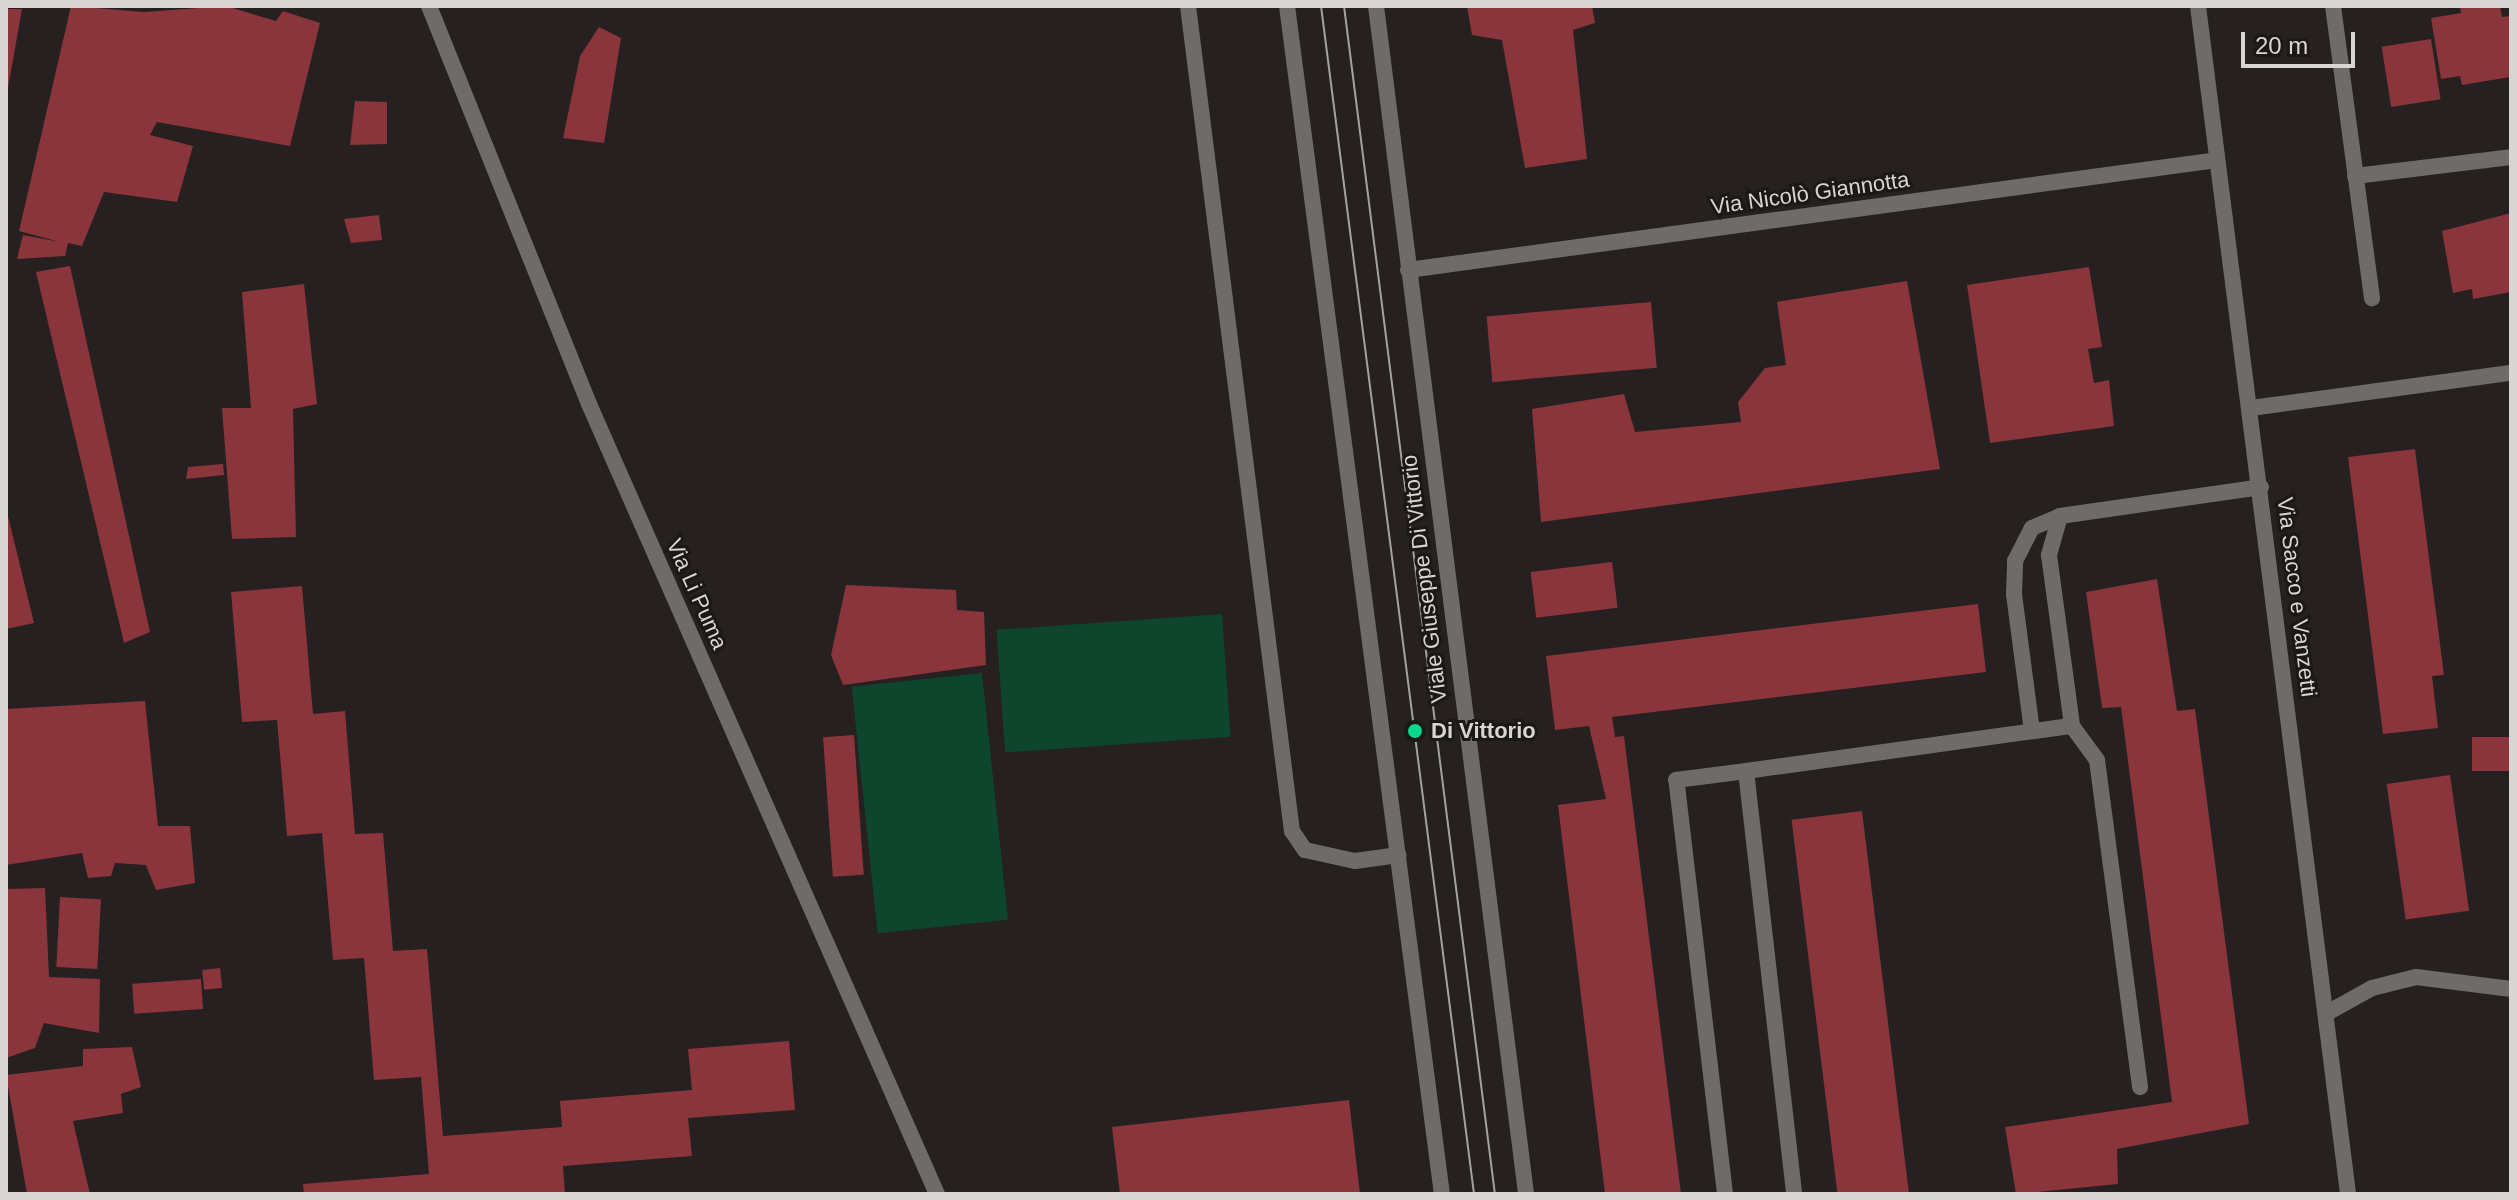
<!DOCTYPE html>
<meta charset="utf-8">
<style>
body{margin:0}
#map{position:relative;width:2517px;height:1200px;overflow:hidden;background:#262020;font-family:Helvetica,sans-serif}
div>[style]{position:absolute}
.green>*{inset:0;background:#0e462d;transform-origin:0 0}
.building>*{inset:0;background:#89353b;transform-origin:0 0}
.street>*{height:16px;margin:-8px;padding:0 8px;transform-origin:8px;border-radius:8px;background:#6e6b6a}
.tram>*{height:2px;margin:-1px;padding:0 1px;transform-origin:1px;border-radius:1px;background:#a6a1a1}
.dots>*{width:22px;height:22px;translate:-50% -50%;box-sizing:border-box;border:4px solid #1d1717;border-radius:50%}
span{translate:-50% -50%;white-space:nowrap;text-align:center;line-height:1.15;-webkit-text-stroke:6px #1d1717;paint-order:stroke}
.street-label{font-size:22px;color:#d9d5d5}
.poi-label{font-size:22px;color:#d9d5d5;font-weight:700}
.left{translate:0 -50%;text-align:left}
.frame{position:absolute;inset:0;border:8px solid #d9d5d5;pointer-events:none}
.scale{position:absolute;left:2241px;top:32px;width:114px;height:36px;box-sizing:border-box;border:4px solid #d9d5d5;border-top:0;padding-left:10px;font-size:24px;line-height:28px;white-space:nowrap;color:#d9d5d5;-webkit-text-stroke:6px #1d1717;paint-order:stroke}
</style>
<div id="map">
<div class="green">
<i style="left:1222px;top:614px;width:123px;height:226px;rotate:86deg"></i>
<i style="left:982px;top:673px;width:248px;height:131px;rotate:84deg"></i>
</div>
<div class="building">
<i style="clip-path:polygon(71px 6px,144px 12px,226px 6px,276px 21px,283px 11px,320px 23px,290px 146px,157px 122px,150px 135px,193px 146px,177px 202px,104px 192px,82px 246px,68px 243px,65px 256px,17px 259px,23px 235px,60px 242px,19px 231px)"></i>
<i style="clip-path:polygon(1467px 6px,1592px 6px,1595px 23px,1573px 30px,1587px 159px,1525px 168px,1502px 40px,1472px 35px)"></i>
<i style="clip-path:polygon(2460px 6px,2500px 6px,2502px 17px,2511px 16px,2510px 77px,2462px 85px,2460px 76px,2441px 79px,2431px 18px,2461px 13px)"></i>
<i style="clip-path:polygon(6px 9px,22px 9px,8px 88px,6px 88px)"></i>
<i style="clip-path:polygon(599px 27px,621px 38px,604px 143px,563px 138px,580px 56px)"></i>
<i style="left:2431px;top:39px;width:61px;height:50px;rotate:81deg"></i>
<i style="clip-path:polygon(355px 101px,387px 102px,387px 144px,350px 145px)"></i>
<i style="clip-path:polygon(2511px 213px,2511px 292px,2473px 299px,2472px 289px,2453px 293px,2442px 231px)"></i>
<i style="clip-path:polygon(379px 215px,382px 240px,351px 243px,344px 219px)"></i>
<i style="clip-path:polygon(70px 266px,150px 632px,124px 643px,36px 272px)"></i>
<i style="clip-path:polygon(2089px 267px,2102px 347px,2088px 349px,2094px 383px,2109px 380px,2114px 426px,1990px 443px,1967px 285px)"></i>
<i style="clip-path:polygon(1907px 281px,1940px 469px,1541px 522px,1532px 409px,1624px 394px,1635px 432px,1741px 422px,1738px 402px,1765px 368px,1786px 365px,1777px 302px)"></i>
<i style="clip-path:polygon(304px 284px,317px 404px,293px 409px,296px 537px,232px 539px,222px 408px,251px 408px,242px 292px)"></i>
<i style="left:1651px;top:302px;width:66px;height:165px;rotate:85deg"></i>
<i style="clip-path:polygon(2415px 449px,2444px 675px,2432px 676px,2438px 728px,2383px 734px,2348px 457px)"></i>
<i style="clip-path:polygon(223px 464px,224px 475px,186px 479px,188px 467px)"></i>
<i style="clip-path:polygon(6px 508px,34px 623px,6px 629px)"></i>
<i style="left:1612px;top:562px;width:46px;height:82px;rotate:83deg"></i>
<i style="clip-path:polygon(2157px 579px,2177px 711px,2195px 709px,2249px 1124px,2117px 1149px,2118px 1184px,2016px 1194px,2005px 1127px,2172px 1102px,2121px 707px,2102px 708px,2086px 592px)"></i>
<i style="clip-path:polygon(846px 585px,956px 590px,957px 610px,984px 612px,986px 665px,843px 685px,831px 655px)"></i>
<i style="clip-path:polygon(302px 586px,313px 714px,345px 711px,355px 834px,383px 833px,393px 951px,427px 949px,443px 1136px,562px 1127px,560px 1101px,692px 1090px,688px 1049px,789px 1041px,795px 1110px,688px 1118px,692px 1156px,563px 1166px,565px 1194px,304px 1194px,303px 1184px,429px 1174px,421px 1077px,374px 1080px,364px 958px,333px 960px,322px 833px,287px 836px,277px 720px,242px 722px,231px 592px)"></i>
<i style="clip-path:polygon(1978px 604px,1986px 672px,1612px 717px,1615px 737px,1624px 736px,1681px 1194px,1605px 1194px,1558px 805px,1606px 799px,1589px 726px,1555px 730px,1546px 656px)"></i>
<i style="clip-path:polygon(145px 701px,158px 826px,190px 826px,195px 883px,156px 890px,146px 865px,115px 863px,111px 876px,88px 878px,82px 853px,6px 865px,6px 709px)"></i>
<i style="left:854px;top:735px;width:140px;height:31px;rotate:86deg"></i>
<i style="left:2511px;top:737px;width:34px;height:39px;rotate:90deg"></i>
<i style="left:2450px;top:775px;width:137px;height:64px;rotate:82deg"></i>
<i style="left:1862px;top:811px;width:386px;height:71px;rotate:83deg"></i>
<i style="clip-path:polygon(45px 888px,49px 977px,100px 979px,99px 1033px,44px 1023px,35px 1048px,6px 1058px,6px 889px)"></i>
<i style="left:60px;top:897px;width:41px;height:70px;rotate:3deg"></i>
<i style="left:220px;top:968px;width:20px;height:18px;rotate:84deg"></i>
<i style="left:201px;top:979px;width:30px;height:69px;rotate:86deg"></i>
<i style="clip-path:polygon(132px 1047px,141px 1087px,121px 1094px,123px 1113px,73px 1121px,90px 1194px,27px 1194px,6px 1075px,83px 1066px,83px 1049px)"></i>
<i style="clip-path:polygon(1349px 1100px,1360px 1194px,1120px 1194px,1112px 1127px)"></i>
</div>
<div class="street">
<i style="left:429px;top:6px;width:429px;rotate:68.1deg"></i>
<i style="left:589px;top:404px;width:863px;rotate:66.23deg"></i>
<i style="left:1188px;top:6px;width:832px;rotate:82.82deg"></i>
<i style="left:1292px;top:831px;width:23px;rotate:56deg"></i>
<i style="left:1305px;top:850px;width:51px;rotate:12.4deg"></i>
<i style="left:1355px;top:861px;width:44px;rotate:-7.8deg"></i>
<i style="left:1287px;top:6px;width:1198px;rotate:82.57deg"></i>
<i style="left:1376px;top:6px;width:1197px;rotate:82.8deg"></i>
<i style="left:2198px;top:6px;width:1197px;rotate:82.8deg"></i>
<i style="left:2333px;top:6px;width:295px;rotate:82.4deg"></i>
<i style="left:2355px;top:176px;width:157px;rotate:-6.9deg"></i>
<i style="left:1408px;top:270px;width:816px;rotate:-7.74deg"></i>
<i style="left:2251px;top:408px;width:262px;rotate:-7.7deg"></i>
<i style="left:2060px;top:516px;width:41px;rotate:105.8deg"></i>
<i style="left:2049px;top:555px;width:173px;rotate:82.3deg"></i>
<i style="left:2072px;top:726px;width:42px;rotate:53.7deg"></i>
<i style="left:2097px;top:760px;width:330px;rotate:82.5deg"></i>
<i style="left:2032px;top:731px;width:138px;rotate:-97.5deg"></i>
<i style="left:2014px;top:594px;width:33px;rotate:-88deg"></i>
<i style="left:2015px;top:561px;width:37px;rotate:-63deg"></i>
<i style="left:2032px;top:528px;width:30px;rotate:-23deg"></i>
<i style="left:2060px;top:516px;width:203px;rotate:-8.2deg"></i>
<i style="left:1746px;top:771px;width:329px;rotate:-7.9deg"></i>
<i style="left:2327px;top:1013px;width:51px;rotate:-29.1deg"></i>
<i style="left:2372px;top:988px;width:45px;rotate:-14deg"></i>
<i style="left:2416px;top:977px;width:96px;rotate:7.2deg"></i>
<i style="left:1725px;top:1194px;width:417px;rotate:-96.7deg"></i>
<i style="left:1676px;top:780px;width:71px;rotate:-7.3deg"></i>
<i style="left:1746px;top:771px;width:426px;rotate:83.5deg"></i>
</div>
<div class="tram">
<i style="left:1321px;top:6px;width:1198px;rotate:82.66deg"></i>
<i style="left:1344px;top:6px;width:1198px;rotate:82.76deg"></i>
</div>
<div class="dots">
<i style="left:1415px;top:731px;background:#05d98b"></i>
</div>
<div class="street-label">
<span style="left:1810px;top:193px;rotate:-8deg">Via Nicolò Giannotta</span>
<span style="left:1424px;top:579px;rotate:-97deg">Viale Giuseppe Di Vittorio</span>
<span style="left:697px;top:594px;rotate:66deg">Via Li Puma</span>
<span style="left:2297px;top:597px;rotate:83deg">Via Sacco e Vanzetti</span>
</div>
<div class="poi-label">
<span class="left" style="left:1431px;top:731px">Di Vittorio</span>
</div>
<div class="frame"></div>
<div class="scale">20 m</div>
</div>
